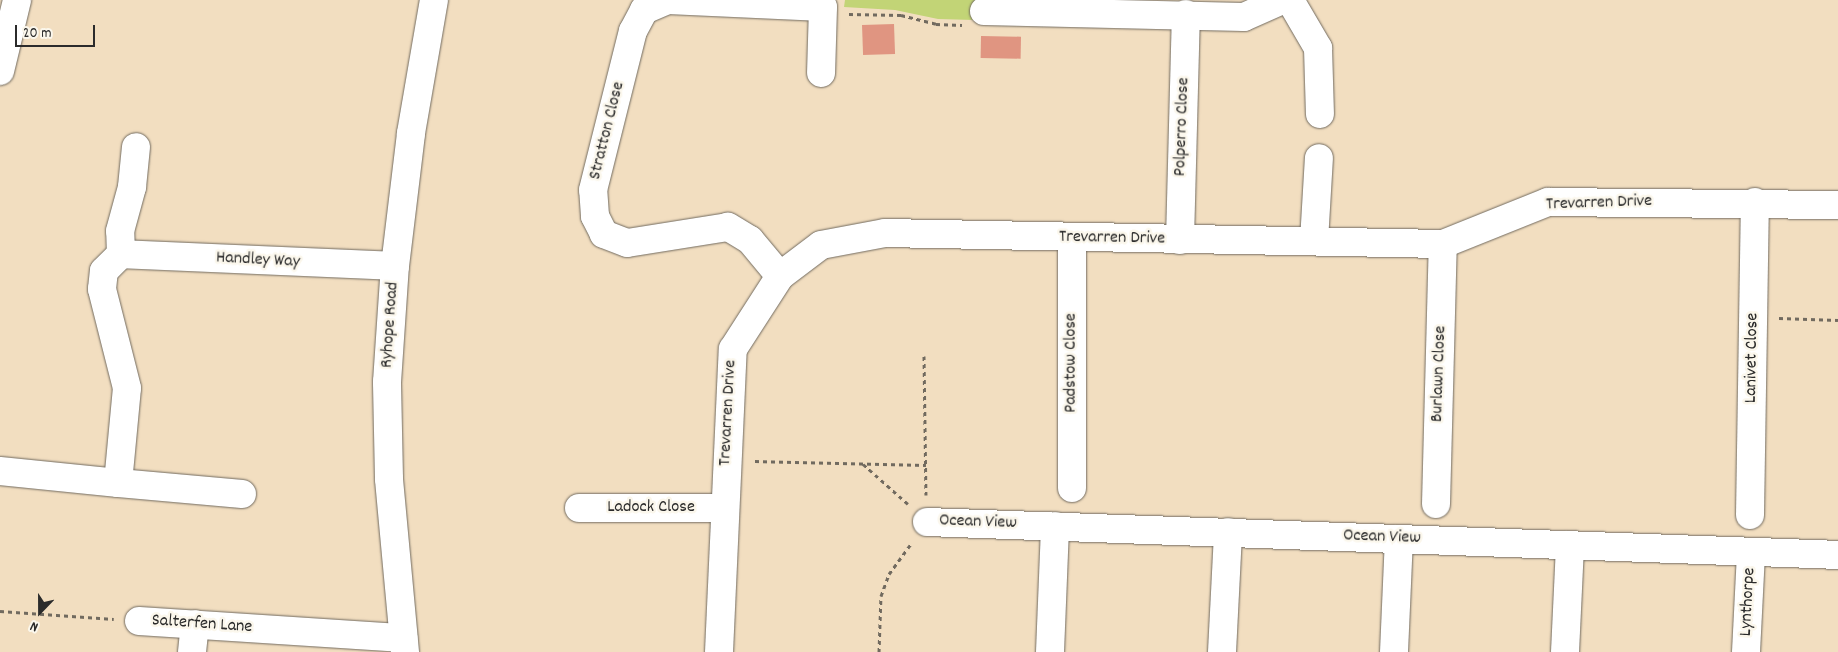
<!DOCTYPE html>
<style>
body{margin:0}
#map{position:relative;width:1838px;height:652px;overflow:hidden;background:#f2dec0;font-family:Dekko,sans-serif}
div>[style]{position:absolute}
.green>*{inset:0;background:#c2d476}
.building>*{inset:0;background:#e09581;transform-origin:0 0}
.path>*{height:3px;margin-top:-1.5px;transform-origin:0;background:repeating-linear-gradient(90deg,#716a5f 0 4px,transparent 0 8px)}
.roads{filter:drop-shadow(0 0 1px #716a5f) drop-shadow(0 0 1px #716a5f)}
.minor>*{height:28px;margin:-14px;padding:0 14px;transform-origin:14px;border-radius:14px;background:#fff}
.major>*{height:28px;margin:-14px;padding:0 14px;transform-origin:14px;border-radius:14px;background:#fff}
.highway>*{height:28px;margin:-14px;padding:0 14px;transform-origin:14px;border-radius:14px;background:#fff}
span{translate:-50% -50%;white-space:nowrap;text-align:center;line-height:1.15;-webkit-text-stroke:5px #fbf7ec;paint-order:stroke}
.street-label{font-size:18px;color:#2b2b2b}
.north{position:absolute;left:15px;top:587px;width:50px;height:50px;-webkit-text-stroke:4px #fbf7ec;paint-order:stroke;rotate:202deg;font-size:14px;font-weight:700;line-height:20px;text-align:center;color:#2b2b2b}
.north::after{content:'';display:block;margin:auto;width:18px;height:22px;background:#2b2b2b;clip-path:polygon(50% 0,100% 100%,50% 72%,0 100%)}
.scale{position:absolute;left:15px;top:25px;width:80px;height:22px;box-sizing:border-box;border:2px solid #2b2b2b;border-top:0;padding-left:6px;font-size:15px;line-height:18px;white-space:nowrap;color:#2b2b2b;-webkit-text-stroke:4px #fbf7ec;paint-order:stroke}
</style>
<div id="map">
<div class="green">
<i style="clip-path:polygon(845px 0,976px 0,974px 20px,938px 19px,895px 10px,844px 7px)"></i>
</div>
<div class="building">
<i style="left:894px;top:24px;width:30px;height:32px;rotate:88deg"></i>
<i style="left:981px;top:36px;width:40px;height:22px;rotate:1deg"></i>
</div>
<div class="path">
<i style="left:849px;top:14px;width:52px;rotate:1.1deg"></i>
<i style="left:901px;top:15px;width:36px;rotate:14deg"></i>
<i style="left:936px;top:24px;width:26px;rotate:2deg"></i>
<i style="left:1779px;top:318px;width:59px;rotate:1.9deg"></i>
<i style="left:924px;top:356px;width:139px;rotate:89.2deg"></i>
<i style="left:755px;top:461px;width:171px;rotate:1.3deg"></i>
<i style="left:863px;top:464px;width:60px;rotate:41.6deg"></i>
<i style="left:0;top:611px;width:114px;rotate:4deg"></i>
<i style="left:879px;top:652px;width:56px;rotate:-88deg"></i>
<i style="left:881px;top:596px;width:23px;rotate:-70deg"></i>
<i style="left:889px;top:574px;width:37px;rotate:-54deg"></i>
</div>
<div class="roads">
<div class="minor">
<i style="left:1290px;top:0;width:56px;rotate:59.7deg"></i>
<i style="left:1318px;top:48px;width:66px;rotate:88.3deg"></i>
<i style="left:984px;top:11px;width:260px;rotate:1.3deg"></i>
<i style="left:1244px;top:17px;width:42px;rotate:-24.1deg"></i>
<i style="left:1180px;top:240px;width:226px;rotate:-88.5deg"></i>
<i style="left:1314px;top:241px;width:83px;rotate:-86.6deg"></i>
<i style="left:121px;top:254px;width:23px;rotate:-92deg"></i>
<i style="left:120px;top:231px;width:46px;rotate:-74.7deg"></i>
<i style="left:132px;top:187px;width:40px;rotate:-84.3deg"></i>
<i style="left:780px;top:276px;width:47px;rotate:-129.8deg"></i>
<i style="left:750px;top:240px;width:26px;rotate:-149deg"></i>
<i style="left:728px;top:227px;width:102px;rotate:171deg"></i>
<i style="left:627px;top:243px;width:25px;rotate:-159deg"></i>
<i style="left:604px;top:234px;width:20px;rotate:-117deg"></i>
<i style="left:595px;top:216px;width:26px;rotate:-94deg"></i>
<i style="left:593px;top:190px;width:164px;rotate:-75.9deg"></i>
<i style="left:633px;top:31px;width:24px;rotate:-62deg"></i>
<i style="left:644px;top:10px;width:26px;rotate:-23deg"></i>
<i style="left:668px;top:0;width:155px;rotate:2.6deg"></i>
<i style="left:823px;top:7px;width:66px;rotate:91.7deg"></i>
<i style="left:0;top:471px;width:119px;rotate:5.8deg"></i>
<i style="left:1072px;top:488px;width:250px;rotate:-90deg"></i>
<i style="left:242px;top:494px;width:124px;rotate:-174.9deg"></i>
<i style="left:118px;top:483px;width:95px;rotate:-84.6deg"></i>
<i style="left:127px;top:388px;width:102px;rotate:-104.2deg"></i>
<i style="left:102px;top:289px;width:18px;rotate:-84deg"></i>
<i style="left:104px;top:271px;width:24px;rotate:-45deg"></i>
<i style="left:121px;top:254px;width:274px;rotate:2.5deg"></i>
<i style="left:1436px;top:504px;width:260px;rotate:-88.5deg"></i>
<i style="left:579px;top:508px;width:145px"></i>
<i style="left:1750px;top:515px;width:313px;rotate:-89.1deg"></i>
<i style="left:927px;top:522px;width:912px;rotate:2.07deg"></i>
<i style="left:139px;top:621px;width:265px;rotate:3.7deg"></i>
<i style="left:192px;top:652px;width:28px;rotate:-84deg"></i>
<i style="left:719px;top:652px;width:303px;rotate:-87.4deg"></i>
<i style="left:733px;top:349px;width:87px;rotate:-57.2deg"></i>
<i style="left:780px;top:276px;width:51px;rotate:-37.1deg"></i>
<i style="left:821px;top:245px;width:65px;rotate:-10.6deg"></i>
<i style="left:885px;top:233px;width:558px;rotate:1.13deg"></i>
<i style="left:1443px;top:244px;width:113px;rotate:-21.8deg"></i>
<i style="left:1548px;top:202px;width:290px;rotate:0.6deg"></i>
<i style="left:1050px;top:652px;width:126px;rotate:-87.7deg"></i>
<i style="left:1222px;top:652px;width:120px;rotate:-87.1deg"></i>
<i style="left:1394px;top:652px;width:113px;rotate:-87.5deg"></i>
<i style="left:1565px;top:652px;width:107px;rotate:-87.3deg"></i>
<i style="left:1746px;top:652px;width:100px;rotate:-87.1deg"></i>
</div>
<div class="major">
<i style="left:405px;top:652px;width:174px;rotate:-95.3deg"></i>
<i style="left:389px;top:479px;width:97px;rotate:-91.2deg"></i>
<i style="left:387px;top:382px;width:116px;rotate:-86.1deg"></i>
<i style="left:395px;top:266px;width:134px;rotate:-83.1deg"></i>
<i style="left:411px;top:133px;width:135px;rotate:-80.2deg"></i>
</div>
<div class="highway">
<i style="left:0;top:71px;width:73px;rotate:-76.5deg"></i>
</div>
</div>
<div class="street-label">
<span style="left:1183px;top:127px;rotate:-88deg">Polperro Close</span>
<span style="left:608px;top:131px;rotate:-76deg">Stratton Close</span>
<span style="left:1599px;top:204px;rotate:-2deg">Trevarren Drive</span>
<span style="left:1112px;top:239px;rotate:1deg">Trevarren Drive</span>
<span style="left:258px;top:261px;rotate:3deg">Handley Way</span>
<span style="left:391px;top:325px;rotate:-86deg">Ryhope Road</span>
<span style="left:1753px;top:358px;rotate:-89deg">Lanivet Close</span>
<span style="left:1072px;top:363px;rotate:-90deg">Padstow Close</span>
<span style="left:1440px;top:374px;rotate:-88deg">Burlawn Close</span>
<span style="left:729px;top:413px;rotate:-87deg">Trevarren Drive</span>
<span style="left:651px;top:508px">Ladock Close</span>
<span style="left:978px;top:523px;rotate:2deg">Ocean View</span>
<span style="left:1382px;top:538px;rotate:2deg">Ocean View</span>
<span style="left:1749px;top:602px;rotate:-87deg">Lynthorpe</span>
<span style="left:202px;top:625px;rotate:4deg">Salterfen Lane</span>
</div>
<div class="north">N</div>
<div class="scale">20 m</div>
</div>
